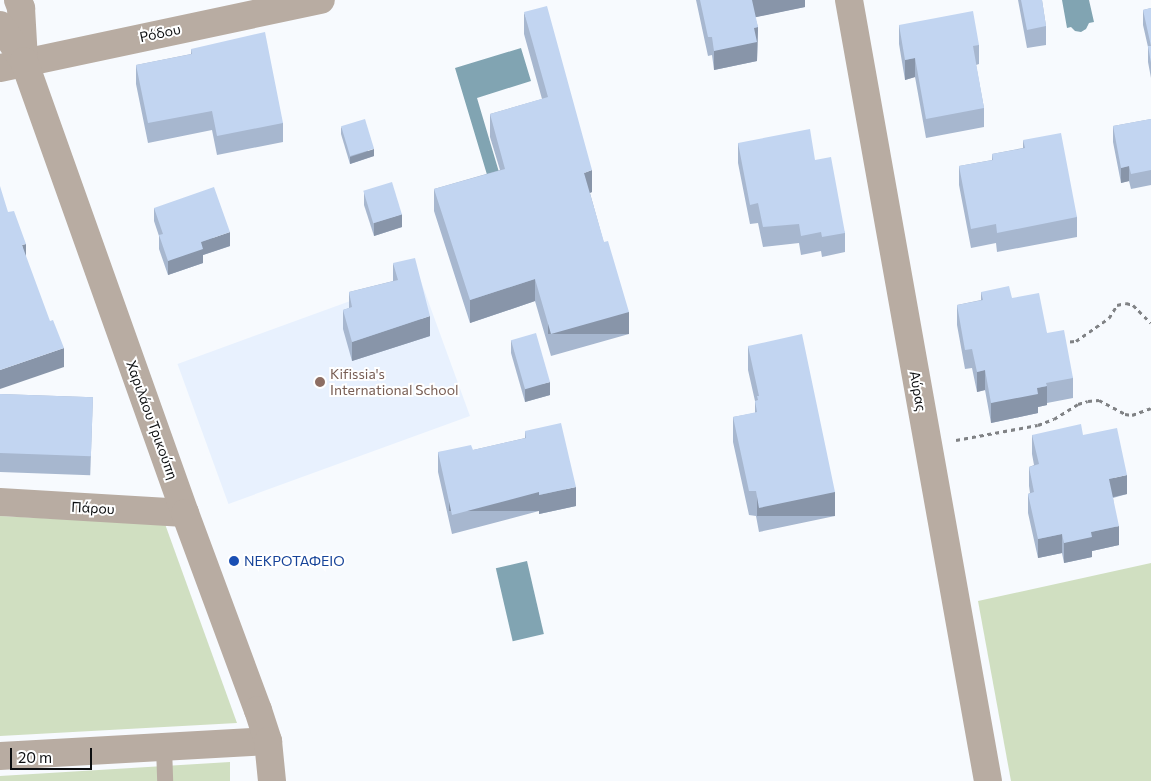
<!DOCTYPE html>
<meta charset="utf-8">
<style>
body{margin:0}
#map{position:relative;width:1151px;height:781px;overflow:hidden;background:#f7fafe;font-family:Commissioner,sans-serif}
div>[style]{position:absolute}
.built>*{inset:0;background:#e8f1fe;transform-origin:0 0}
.green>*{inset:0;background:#d0dfc1}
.water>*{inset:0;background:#81a4b2;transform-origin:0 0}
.path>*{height:3px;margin-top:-1.5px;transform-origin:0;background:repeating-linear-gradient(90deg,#808285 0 4px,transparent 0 8px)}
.service>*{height:16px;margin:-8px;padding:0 8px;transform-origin:8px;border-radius:8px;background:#b8aca2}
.minor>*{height:28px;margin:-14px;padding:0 14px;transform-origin:14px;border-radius:14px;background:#b8aca2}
.tertiary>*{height:28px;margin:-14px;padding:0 14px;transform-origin:14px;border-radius:14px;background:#b8aca2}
.wall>*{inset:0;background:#a7b7cf;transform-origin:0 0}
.shaded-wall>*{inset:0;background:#8895a9;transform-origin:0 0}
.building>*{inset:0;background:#c2d5f1;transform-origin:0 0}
.dots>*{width:14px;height:14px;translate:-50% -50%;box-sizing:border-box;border:2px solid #fff;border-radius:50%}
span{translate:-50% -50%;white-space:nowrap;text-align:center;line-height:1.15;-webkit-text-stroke:4px #fff;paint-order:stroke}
.street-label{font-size:14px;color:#0d0f11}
.education-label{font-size:14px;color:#785e54}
.left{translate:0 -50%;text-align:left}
.transit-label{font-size:14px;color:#164399}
.scale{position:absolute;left:10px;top:748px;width:82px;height:22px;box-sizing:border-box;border:2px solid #0d0f11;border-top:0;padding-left:6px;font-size:15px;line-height:18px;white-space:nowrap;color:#0d0f11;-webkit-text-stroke:4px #fff;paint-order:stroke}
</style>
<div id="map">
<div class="built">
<i style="left:419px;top:276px;width:149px;height:257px;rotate:70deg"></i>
</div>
<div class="green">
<i style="clip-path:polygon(0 516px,165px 524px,237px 723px,0 736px)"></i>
<i style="clip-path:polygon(1151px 563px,1151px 781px,1011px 781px,978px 601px)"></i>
<i style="clip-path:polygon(230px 762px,230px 781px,0 781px,0 776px)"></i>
</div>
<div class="water">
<i style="clip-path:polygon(1062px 0,1089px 0,1094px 22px,1089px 23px,1086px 29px,1081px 32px,1075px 31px,1071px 27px,1067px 28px)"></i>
<i style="clip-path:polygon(521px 48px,531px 81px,477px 98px,504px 189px,500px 218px,455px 68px)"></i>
<i style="left:527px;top:561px;width:75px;height:32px;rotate:77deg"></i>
</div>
<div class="path">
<i style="left:1062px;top:342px;width:14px;rotate:-4deg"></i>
<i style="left:1076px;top:341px;width:40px;rotate:-34.9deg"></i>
<i style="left:1109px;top:318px;width:15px;rotate:-58deg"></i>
<i style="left:1117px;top:305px;width:9px;rotate:-13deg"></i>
<i style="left:1126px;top:303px;width:7px;rotate:16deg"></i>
<i style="left:1133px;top:305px;width:25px;rotate:45deg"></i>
<i style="left:956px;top:440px;width:83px;rotate:-10.4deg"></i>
<i style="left:1038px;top:425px;width:17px;rotate:-21deg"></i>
<i style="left:1054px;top:419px;width:28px;rotate:-32deg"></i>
<i style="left:1078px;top:404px;width:10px;rotate:-17deg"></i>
<i style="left:1088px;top:401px;width:11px;rotate:-5deg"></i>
<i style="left:1099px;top:400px;width:30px;rotate:28deg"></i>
<i style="left:1125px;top:414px;width:7px;rotate:8deg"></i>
<i style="left:1132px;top:415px;width:20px;rotate:-20deg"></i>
</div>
<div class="service">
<i style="left:164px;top:747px;width:34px;rotate:88deg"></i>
</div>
<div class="minor">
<i style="left:849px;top:0;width:793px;rotate:79.91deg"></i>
<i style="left:0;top:68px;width:328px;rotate:-12deg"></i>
<i style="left:0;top:502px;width:185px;rotate:3.4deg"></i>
<i style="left:0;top:756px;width:268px;rotate:-3.2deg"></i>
</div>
<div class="tertiary">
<i style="left:18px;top:0;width:9px;rotate:69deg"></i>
<i style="left:21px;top:8px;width:52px;rotate:86.7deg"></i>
<i style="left:0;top:25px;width:43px;rotate:56.3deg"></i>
<i style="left:24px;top:61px;width:480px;rotate:70.4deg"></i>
<i style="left:185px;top:513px;width:210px;rotate:69.7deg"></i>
<i style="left:258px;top:710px;width:33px;rotate:72deg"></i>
<i style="left:268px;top:741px;width:40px;rotate:84.3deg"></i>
</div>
<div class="wall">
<i style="clip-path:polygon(696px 0,805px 0,805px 7px,755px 17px,758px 27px,757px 61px,714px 70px,712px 55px,708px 56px)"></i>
<i style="clip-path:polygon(1018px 0,1044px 0,1042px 0,1046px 26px,1046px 45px,1027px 48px)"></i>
<i style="clip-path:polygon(1151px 8px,1151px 78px,1148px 62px,1148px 47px,1143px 25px,1143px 10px)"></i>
<i style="clip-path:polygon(524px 12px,592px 192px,590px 193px,629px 334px,551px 356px,535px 301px,470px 323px,434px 211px,434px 189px,500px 170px,490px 137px,490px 114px,542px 99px,524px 34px)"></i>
<i style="clip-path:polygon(899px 25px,979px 45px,979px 64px,976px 65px,984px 108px,984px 127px,926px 138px,915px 77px,905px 80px,899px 44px)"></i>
<i style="clip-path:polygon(191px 49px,283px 123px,283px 142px,217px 155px,212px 130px,148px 143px,136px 84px,136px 65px,191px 54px)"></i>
<i style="clip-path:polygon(1151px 119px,1151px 185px,1131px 189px,1129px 181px,1121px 183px,1113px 142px,1113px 126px)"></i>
<i style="clip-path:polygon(341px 127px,374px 156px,350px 164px,341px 134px)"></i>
<i style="clip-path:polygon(1023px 140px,1077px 217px,1077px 237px,997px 252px,996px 243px,971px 248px,959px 185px,959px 166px,992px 160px,992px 154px,1023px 148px)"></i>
<i style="clip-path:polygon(738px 143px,815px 160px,845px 233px,845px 252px,822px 257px,821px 251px,801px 255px,799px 243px,763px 247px,758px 223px,750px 224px,738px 163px)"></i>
<i style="clip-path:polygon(364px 192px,402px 227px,374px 236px,364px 205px)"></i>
<i style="clip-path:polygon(154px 208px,230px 246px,203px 255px,203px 263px,168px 275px,159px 249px,159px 236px,154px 221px)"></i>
<i style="clip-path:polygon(393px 263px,430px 336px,352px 361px,343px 329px,343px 310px,349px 308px,349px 292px,393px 281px)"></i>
<i style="clip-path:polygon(981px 292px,1012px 298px,1047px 333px,1073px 378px,1073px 398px,1047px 403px,1047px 405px,1038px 407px,1038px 413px,991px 423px,985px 390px,977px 392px,972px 368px,965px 369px,957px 325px,957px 305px,981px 300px)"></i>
<i style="clip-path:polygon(511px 340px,550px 395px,525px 402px,511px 353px)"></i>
<i style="clip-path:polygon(748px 346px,835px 516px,759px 532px,756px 516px,749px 515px,733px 442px,733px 417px,755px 413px,755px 401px,748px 370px)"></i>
<i style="left:0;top:394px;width:93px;height:78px;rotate:2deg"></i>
<i style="clip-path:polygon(525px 431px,576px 506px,539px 514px,539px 511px,452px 534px,438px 472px,438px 452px,473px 450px,525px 438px)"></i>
<i style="clip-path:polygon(1032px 435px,1083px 435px,1127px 494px,1113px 498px,1119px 545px,1092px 551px,1092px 557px,1064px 563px,1062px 553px,1038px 558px,1028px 513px,1028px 494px,1030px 493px,1029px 486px,1029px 467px,1034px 465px,1032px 454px)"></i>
</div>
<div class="shaded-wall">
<i style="clip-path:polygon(752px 0,805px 0,805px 7px,752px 18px)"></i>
<i style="clip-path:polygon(758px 27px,757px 61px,714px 70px,714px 51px,754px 28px)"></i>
<i style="clip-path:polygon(915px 58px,915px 77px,905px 80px,905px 60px)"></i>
<i style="clip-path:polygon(374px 149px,374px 156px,350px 164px,350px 157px)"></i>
<i style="clip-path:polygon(1129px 166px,1129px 181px,1121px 183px,1121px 168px)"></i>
<i style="clip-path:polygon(592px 170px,592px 192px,584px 195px,584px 173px)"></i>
<i style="clip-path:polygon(402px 214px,402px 227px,374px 236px,374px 223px)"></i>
<i style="clip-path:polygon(230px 232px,230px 246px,203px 255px,203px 263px,168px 275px,168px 261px,201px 242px)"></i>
<i style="clip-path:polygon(26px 244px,26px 263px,22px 245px)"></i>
<i style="clip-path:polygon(535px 279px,535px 301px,470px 323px,470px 300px)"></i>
<i style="left:629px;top:312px;width:22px;height:81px;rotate:90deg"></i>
<i style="clip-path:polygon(430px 316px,430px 336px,352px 361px,352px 342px)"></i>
<i style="clip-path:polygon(64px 348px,64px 367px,0 389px,0 370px)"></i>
<i style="clip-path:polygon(985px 370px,985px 390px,977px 392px,977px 372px)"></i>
<i style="clip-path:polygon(550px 382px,550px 395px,525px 402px,525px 388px)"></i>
<i style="clip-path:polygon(1047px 386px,1047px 405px,1038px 407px,1038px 413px,991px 423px,991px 403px,1037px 388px)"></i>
<i style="clip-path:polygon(1127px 475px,1127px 494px,1109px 498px,1109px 479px)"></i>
<i style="clip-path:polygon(576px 487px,576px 506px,539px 514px,539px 495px)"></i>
<i style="left:539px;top:492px;width:19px;height:90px;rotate:90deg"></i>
<i style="left:835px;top:492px;width:24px;height:78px;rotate:90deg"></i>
<i style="clip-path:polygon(1119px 526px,1119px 545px,1092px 551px,1092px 557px,1064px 563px,1064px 543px,1091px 532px)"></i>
<i style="clip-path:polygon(1062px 534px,1062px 553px,1038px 558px,1038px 539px)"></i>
</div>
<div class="building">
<i style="clip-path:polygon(700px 0,752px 0,758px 27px,754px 28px,757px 42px,714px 51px,712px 37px,708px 37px)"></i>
<i style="clip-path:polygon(1021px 0,1042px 0,1046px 26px,1027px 30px)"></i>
<i style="clip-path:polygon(547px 6px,592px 170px,584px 173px,604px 242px,608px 241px,629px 312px,551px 334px,535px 279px,470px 300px,434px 189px,505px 169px,490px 114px,548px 97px,524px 12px)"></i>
<i style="clip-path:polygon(1151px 8px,1151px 63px,1148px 46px,1151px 46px,1143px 10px)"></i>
<i style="clip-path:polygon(973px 11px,979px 45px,973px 46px,984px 108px,926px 119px,915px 58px,905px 60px,899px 25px)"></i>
<i style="clip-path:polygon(265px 32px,283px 123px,217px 136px,212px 111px,148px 123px,136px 65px,192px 54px,191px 49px)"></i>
<i style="left:365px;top:119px;width:31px;height:25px;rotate:73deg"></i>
<i style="clip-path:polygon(1151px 119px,1151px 170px,1131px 174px,1129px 166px,1121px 168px,1113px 126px)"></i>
<i style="clip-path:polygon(810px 129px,815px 160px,831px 157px,845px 233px,822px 237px,821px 232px,801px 236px,799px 224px,763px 227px,758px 203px,750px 205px,738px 143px)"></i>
<i style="clip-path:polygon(1061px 133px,1077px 217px,997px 233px,996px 224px,971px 229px,959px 166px,993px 160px,992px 154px,1025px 148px,1023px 140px)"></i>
<i style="left:392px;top:182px;width:34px;height:30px;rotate:73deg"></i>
<i style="clip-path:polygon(0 186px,8px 212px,14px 211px,26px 244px,22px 245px,50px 321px,53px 320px,64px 348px,0 370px)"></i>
<i style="clip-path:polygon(214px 187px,230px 232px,201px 242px,203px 249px,168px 261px,159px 235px,163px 234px,154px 208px)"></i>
<i style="clip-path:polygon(415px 258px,430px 316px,352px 342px,343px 310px,352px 307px,349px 292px,398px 280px,393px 263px)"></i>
<i style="clip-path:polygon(1009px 286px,1012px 298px,1039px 293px,1047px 333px,1064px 330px,1073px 378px,1046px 383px,1047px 386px,1037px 388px,1038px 394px,991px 403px,985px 370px,977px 372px,972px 349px,965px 350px,957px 305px,983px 300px,981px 292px)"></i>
<i style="left:536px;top:333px;width:51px;height:26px;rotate:74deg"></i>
<i style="clip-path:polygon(802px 334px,835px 492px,759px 508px,756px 491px,749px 491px,733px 417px,757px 412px,755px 401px,758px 400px,757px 396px,759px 396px,748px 346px)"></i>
<i style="left:0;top:394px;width:93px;height:59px;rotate:2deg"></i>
<i style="clip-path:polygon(561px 423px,576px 487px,539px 495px,539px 492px,452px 515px,438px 452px,471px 445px,473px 450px,526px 438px,525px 431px)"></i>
<i style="clip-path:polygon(1081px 424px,1083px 435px,1117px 428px,1127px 475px,1109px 479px,1119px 526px,1091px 532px,1092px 537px,1064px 543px,1062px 534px,1038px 539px,1028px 494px,1034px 492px,1029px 467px,1039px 464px,1032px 435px)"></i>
</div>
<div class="dots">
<i style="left:320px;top:382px;background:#8d6e63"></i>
<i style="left:234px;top:561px;background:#1a4fb4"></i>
</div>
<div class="street-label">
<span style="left:160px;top:33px;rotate:-12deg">Ρόδου</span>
<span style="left:918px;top:391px;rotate:80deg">Αύρας</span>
<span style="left:152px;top:420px;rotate:70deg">Χαριλάου Τρικούπη</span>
<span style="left:93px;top:508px;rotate:3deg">Πάρου</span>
</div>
<div class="education-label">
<span class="left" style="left:330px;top:382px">Kifissia's<br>International School</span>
</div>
<div class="transit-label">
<span class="left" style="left:244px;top:561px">ΝΕΚΡΟΤΑΦΕΙΟ</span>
</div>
<div class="scale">20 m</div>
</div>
